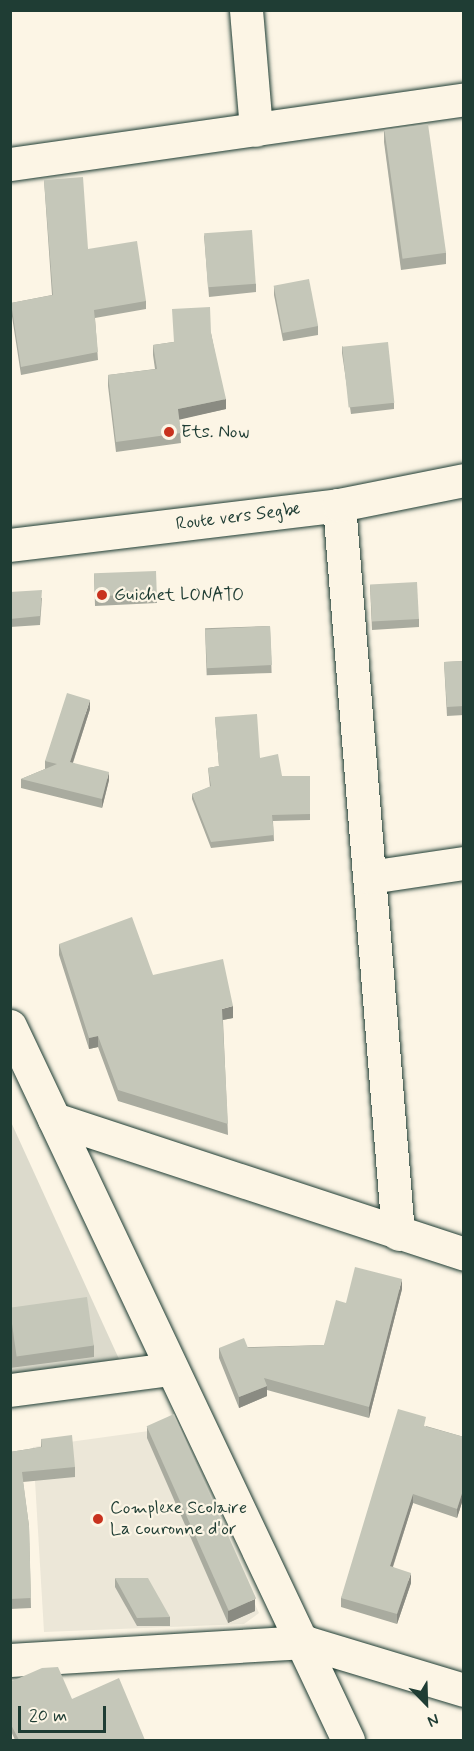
<!DOCTYPE html>
<style>
body{margin:0}
#map{position:relative;width:474px;height:1751px;overflow:hidden;background:#fcf5e5;font-family:Mynerve,sans-serif}
div>[style]{position:absolute}
.built>*{inset:0;background:#ece7d8}
.green>*{inset:0;background:#dcdacc}
.roads{filter:drop-shadow(0 0 2px #1f3d34) drop-shadow(0 0 2px #1f3d34)}
.minor>*{height:33px;margin:-16.5px;padding:0 16.5px;transform-origin:16.5px;border-radius:16.5px;background:#fcf5e5}
.major>*{height:33px;margin:-16.5px;padding:0 16.5px;transform-origin:16.5px;border-radius:16.5px;background:#fcf5e5}
.wall>*{inset:0;background:#a9ab9f;transform-origin:0 0}
.shaded-wall>*{inset:0;background:#8a8b82}
.building>*{inset:0;background:#c5c7b9;transform-origin:0 0}
.dots>*{width:16px;height:16px;translate:-50% -50%;box-sizing:border-box;border:3px solid #fcf5e5;border-radius:50%}
span{translate:-50% -50%;white-space:nowrap;text-align:center;line-height:1.15;-webkit-text-stroke:4.5px #fcf5e5;paint-order:stroke}
.poi-label{font-size:18px;color:#1f3d34}
.left{translate:0 -50%;text-align:left}
.street-label{font-size:18px;color:#1f3d34}
.frame{position:absolute;inset:0;border:12px solid #1f3d34;pointer-events:none}
.north{position:absolute;left:396px;top:1673px;width:60px;height:60px;-webkit-text-stroke:4px #fcf5e5;paint-order:stroke;rotate:157deg;font-size:16px;font-weight:700;line-height:24px;text-align:center;color:#1f3d34}
.north::after{content:'';display:block;margin:auto;width:21px;height:27px;background:#1f3d34;clip-path:polygon(50% 0,100% 100%,50% 72%,0 100%)}
.scale{position:absolute;left:18px;top:1706px;width:88px;height:27px;box-sizing:border-box;border:3px solid #1f3d34;border-top:0;padding-left:8px;font-size:18px;line-height:21px;white-space:nowrap;color:#1f3d34;-webkit-text-stroke:4px #fcf5e5;paint-order:stroke}
</style>
<div id="map">
<div class="built">
<i style="clip-path:polygon(156px 1430px,182px 1443px,259px 1613px,244px 1624px,44px 1632px,33px 1447px)"></i>
</div>
<div class="green">
<i style="clip-path:polygon(11px 1122px,119px 1359px,11px 1374px)"></i>
</div>
<div class="roads">
<div class="minor">
<i style="left:246px;top:10px;width:120px;rotate:85.2deg"></i>
<i style="left:10px;top:164px;width:459px;rotate:-8.1deg"></i>
<i style="left:339px;top:505px;width:731px;rotate:85.37deg"></i>
<i style="left:370px;top:877px;width:95px;rotate:-8.5deg"></i>
<i style="left:10px;top:1026px;width:790px;rotate:64.67deg"></i>
<i style="left:54px;top:1119px;width:432px;rotate:18.2deg"></i>
<i style="left:10px;top:1390px;width:160px;rotate:-7.5deg"></i>
<i style="left:10px;top:1660px;width:296px;rotate:-3.5deg"></i>
<i style="left:305px;top:1642px;width:166px;rotate:16.8deg"></i>
</div>
<div class="major">
<i style="left:10px;top:545px;width:331px;rotate:-6.9deg"></i>
<i style="left:339px;top:505px;width:127px;rotate:-11.3deg"></i>
</div>
</div>
<div class="wall">
<i style="clip-path:polygon(384px 130px,446px 253px,446px 264px,401px 270px,384px 142px)"></i>
<i style="clip-path:polygon(44px 180px,88px 249px,146px 301px,146px 309px,95px 318px,98px 360px,21px 375px,11px 310px,11px 303px,52px 295px)"></i>
<i style="clip-path:polygon(204px 235px,256px 284px,256px 292px,209px 297px)"></i>
<i style="clip-path:polygon(274px 286px,318px 326px,318px 335px,283px 341px,274px 295px)"></i>
<i style="clip-path:polygon(211px 333px,226px 409px,179px 419px,181px 443px,116px 452px,108px 386px,108px 375px,155px 369px,153px 355px,153px 345px,173px 342px)"></i>
<i style="clip-path:polygon(342px 346px,394px 403px,394px 409px,351px 414px,342px 353px)"></i>
<i style="clip-path:polygon(94px 574px,157px 594px,157px 603px,95px 606px)"></i>
<i style="clip-path:polygon(370px 585px,419px 619px,419px 627px,372px 630px)"></i>
<i style="clip-path:polygon(10px 592px,42px 598px,40px 625px,10px 627px)"></i>
<i style="left:270px;top:626px;width:47px;height:65px;rotate:88deg"></i>
<i style="clip-path:polygon(464px 661px,464px 715px,447px 716px,444px 662px)"></i>
<i style="clip-path:polygon(90px 709px,73px 763px,109px 780px,102px 808px,21px 788px,21px 779px,45px 769px,45px 761px)"></i>
<i style="clip-path:polygon(215px 717px,260px 758px,282px 776px,310px 776px,310px 820px,273px 821px,274px 841px,211px 848px,192px 799px,192px 794px,210px 787px,208px 768px,219px 766px)"></i>
<i style="clip-path:polygon(59px 944px,153px 975px,233px 1018px,223px 1020px,228px 1135px,118px 1101px,98px 1047px,89px 1049px,59px 955px)"></i>
<i style="clip-path:polygon(402px 1289px,369px 1418px,267px 1390px,267px 1396px,239px 1408px,219px 1358px,219px 1348px,324px 1345px,346px 1303px)"></i>
<i style="clip-path:polygon(10px 1308px,94px 1345px,94px 1357px,10px 1368px)"></i>
<i style="clip-path:polygon(147px 1426px,255px 1611px,228px 1623px,147px 1438px)"></i>
<i style="clip-path:polygon(426px 1426px,464px 1437px,464px 1496px,457px 1518px,413px 1503px,393px 1567px,411px 1583px,397px 1624px,341px 1607px,341px 1598px)"></i>
<i style="clip-path:polygon(41px 1439px,75px 1467px,75px 1477px,23px 1482px,29px 1526px,31px 1608px,10px 1609px,10px 1452px,41px 1447px)"></i>
<i style="clip-path:polygon(115px 1578px,170px 1617px,170px 1626px,137px 1626px,115px 1587px)"></i>
<i style="clip-path:polygon(10px 1682px,72px 1699px,145px 1740px,15px 1740px,11px 1731px)"></i>
</div>
<div class="shaded-wall">
<i style="clip-path:polygon(226px 399px,226px 409px,178px 420px,178px 409px)"></i>
<i style="clip-path:polygon(90px 700px,90px 709px,70px 771px,70px 762px)"></i>
<i style="clip-path:polygon(109px 772px,109px 780px,102px 808px,102px 799px)"></i>
<i style="clip-path:polygon(233px 1006px,233px 1018px,222px 1020px,222px 1009px)"></i>
<i style="clip-path:polygon(98px 1036px,98px 1047px,89px 1049px,89px 1038px)"></i>
<i style="clip-path:polygon(402px 1279px,402px 1289px,369px 1418px,369px 1407px)"></i>
<i style="clip-path:polygon(267px 1386px,267px 1396px,239px 1408px,239px 1397px)"></i>
<i style="clip-path:polygon(464px 1487px,464px 1496px,457px 1518px,457px 1509px)"></i>
<i style="clip-path:polygon(413px 1494px,413px 1503px,390px 1575px,390px 1566px)"></i>
<i style="clip-path:polygon(411px 1573px,411px 1583px,397px 1624px,397px 1614px)"></i>
<i style="clip-path:polygon(255px 1599px,255px 1611px,228px 1623px,228px 1611px)"></i>
</div>
<div class="building">
<i style="left:428px;top:124px;width:130px;height:44px;rotate:82deg"></i>
<i style="clip-path:polygon(83px 177px,88px 249px,137px 241px,146px 301px,94px 310px,98px 352px,21px 367px,11px 303px,53px 295px,44px 180px)"></i>
<i style="left:252px;top:230px;width:54px;height:48px;rotate:86deg"></i>
<i style="left:309px;top:279px;width:48px;height:36px;rotate:79deg"></i>
<i style="clip-path:polygon(210px 307px,211px 333px,226px 399px,178px 409px,181px 433px,116px 442px,108px 375px,157px 369px,153px 345px,174px 342px,172px 309px)"></i>
<i style="left:388px;top:342px;width:61px;height:46px;rotate:84deg"></i>
<i style="left:156px;top:571px;width:23px;height:62px;rotate:88deg"></i>
<i style="left:417px;top:582px;width:37px;height:47px;rotate:87deg"></i>
<i style="clip-path:polygon(42px 590px,40px 616px,10px 619px,10px 592px)"></i>
<i style="left:270px;top:626px;width:39px;height:65px;rotate:87deg"></i>
<i style="clip-path:polygon(464px 661px,464px 706px,447px 707px,444px 662px)"></i>
<i style="clip-path:polygon(67px 693px,90px 700px,70px 762px,109px 772px,102px 799px,21px 779px,57px 764px,45px 761px)"></i>
<i style="clip-path:polygon(257px 714px,260px 758px,278px 754px,282px 776px,310px 776px,310px 814px,272px 815px,274px 835px,211px 842px,192px 794px,211px 786px,208px 768px,219px 766px,215px 717px)"></i>
<i style="clip-path:polygon(132px 917px,153px 975px,223px 959px,233px 1006px,222px 1009px,228px 1124px,118px 1090px,98px 1036px,89px 1038px,59px 944px)"></i>
<i style="clip-path:polygon(355px 1267px,402px 1279px,369px 1407px,264px 1378px,267px 1386px,239px 1397px,219px 1348px,244px 1338px,248px 1348px,324px 1345px,336px 1300px,346px 1303px)"></i>
<i style="left:87px;top:1297px;width:49px;height:78px;rotate:82deg"></i>
<i style="clip-path:polygon(398px 1409px,426px 1417px,424px 1426px,464px 1437px,464px 1487px,457px 1509px,413px 1494px,390px 1566px,411px 1573px,397px 1614px,341px 1598px)"></i>
<i style="left:174px;top:1414px;width:202px;height:30px;rotate:66deg"></i>
<i style="clip-path:polygon(72px 1435px,75px 1467px,22px 1472px,29px 1526px,31px 1598px,10px 1599px,10px 1452px,42px 1447px,41px 1439px)"></i>
<i style="clip-path:polygon(115px 1578px,148px 1578px,170px 1617px,137px 1618px)"></i>
<i style="clip-path:polygon(58px 1667px,72px 1699px,119px 1678px,145px 1740px,19px 1740px,10px 1723px,10px 1682px,42px 1668px)"></i>
</div>
<div class="dots">
<i style="left:169px;top:432px;background:#c8321e"></i>
<i style="left:102px;top:595px;background:#c8321e"></i>
<i style="left:98px;top:1519px;background:#c8321e"></i>
</div>
<div class="poi-label">
<span class="left" style="left:181px;top:432px">Ets. Now</span>
<span class="left" style="left:114px;top:595px">Guichet LONATO</span>
<span class="left" style="left:110px;top:1519px">Complexe Scolaire<br>La couronne d'or</span>
</div>
<div class="street-label">
<span style="left:238px;top:517px;rotate:-7deg">Route vers Segbe</span>
</div>
<div class="frame"></div>
<div class="north">N</div>
<div class="scale">20 m</div>
</div>
